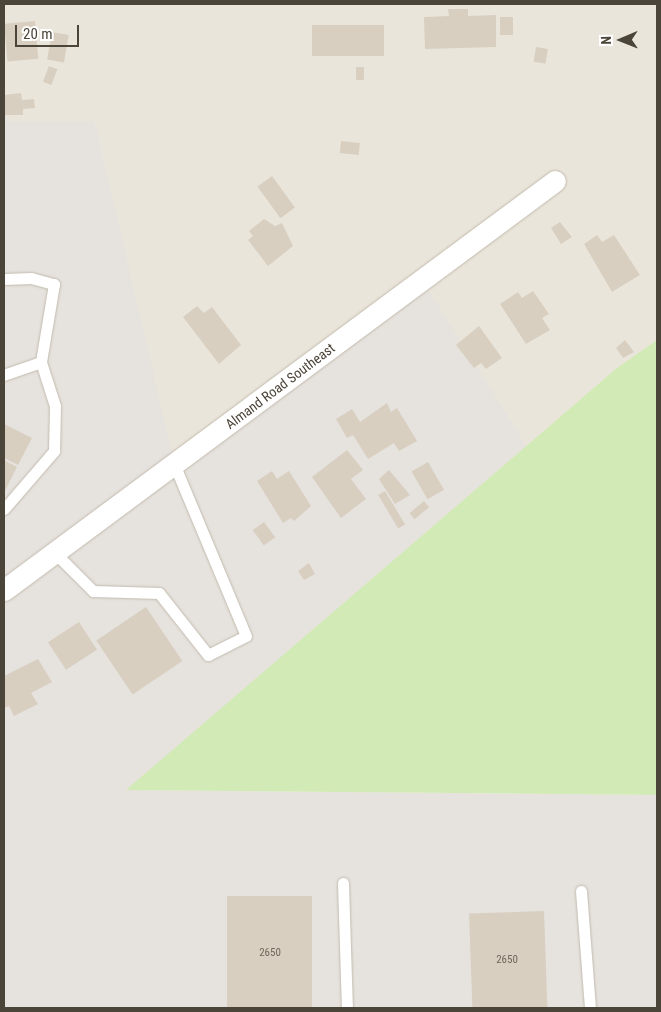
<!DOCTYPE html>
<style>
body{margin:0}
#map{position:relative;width:661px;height:1012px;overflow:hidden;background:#f6f3ec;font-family:"Roboto Condensed",sans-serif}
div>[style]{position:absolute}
.residential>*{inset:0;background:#eae5da}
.industrial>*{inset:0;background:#e6e2dd}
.green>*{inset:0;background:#d2eab5}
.building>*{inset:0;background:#d8cfc1;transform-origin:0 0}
.roads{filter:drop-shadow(0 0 1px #c2bbae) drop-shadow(0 0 1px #c2bbae)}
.lane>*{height:11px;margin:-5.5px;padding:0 5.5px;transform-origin:5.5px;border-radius:5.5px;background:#fff}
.street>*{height:21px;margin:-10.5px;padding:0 10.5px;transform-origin:10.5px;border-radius:10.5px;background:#fff}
span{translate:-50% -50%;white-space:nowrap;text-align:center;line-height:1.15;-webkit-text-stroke:4.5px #fff;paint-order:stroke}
.number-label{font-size:11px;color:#6e675b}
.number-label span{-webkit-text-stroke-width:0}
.street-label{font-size:14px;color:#4b4439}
.frame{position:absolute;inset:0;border:5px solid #4b4439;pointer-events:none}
.north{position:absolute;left:596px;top:15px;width:50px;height:50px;-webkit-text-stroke:4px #fff;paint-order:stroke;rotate:269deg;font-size:14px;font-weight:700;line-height:20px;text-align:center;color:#4b4439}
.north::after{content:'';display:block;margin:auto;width:18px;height:22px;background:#4b4439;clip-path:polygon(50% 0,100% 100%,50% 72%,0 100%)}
.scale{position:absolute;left:15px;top:25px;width:64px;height:22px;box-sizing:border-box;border:2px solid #4b4439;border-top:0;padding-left:6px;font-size:15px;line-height:18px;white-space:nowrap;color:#4b4439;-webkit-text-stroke:4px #fff;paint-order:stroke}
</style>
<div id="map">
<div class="residential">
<i style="clip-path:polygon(4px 4px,657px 4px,657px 340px,527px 446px,427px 289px,172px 458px,95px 121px,4px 121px)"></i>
</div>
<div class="industrial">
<i style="clip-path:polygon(4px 121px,95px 121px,173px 458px,428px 289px,527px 446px,127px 790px,657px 795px,657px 1008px,4px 1008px)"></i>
</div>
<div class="green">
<i style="clip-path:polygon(657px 340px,657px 795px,126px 790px,617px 368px)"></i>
</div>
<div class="building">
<i style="clip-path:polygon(448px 9px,468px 9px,468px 16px,496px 15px,496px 47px,425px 49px,424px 17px,449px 16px)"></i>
<i style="left:500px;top:17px;width:13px;height:18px"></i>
<i style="left:35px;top:21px;width:38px;height:31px;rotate:85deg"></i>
<i style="left:384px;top:25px;width:31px;height:72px;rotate:90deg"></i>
<i style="left:52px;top:32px;width:17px;height:28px;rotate:10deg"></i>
<i style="left:536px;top:47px;width:12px;height:15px;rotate:9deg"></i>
<i style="left:49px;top:66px;width:9px;height:17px;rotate:21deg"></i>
<i style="left:356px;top:67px;width:8px;height:13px"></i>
<i style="clip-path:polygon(21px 93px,22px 100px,34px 99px,35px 108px,23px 109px,23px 115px,4px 115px,4px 95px)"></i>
<i style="left:341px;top:141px;width:19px;height:12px;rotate:6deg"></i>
<i style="left:272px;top:176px;width:39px;height:18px;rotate:54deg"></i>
<i style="clip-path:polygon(264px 219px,275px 226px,282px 223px,293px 246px,268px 266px,248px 240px,253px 236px,249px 231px)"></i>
<i style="clip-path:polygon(560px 222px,572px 237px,561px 244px,551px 228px)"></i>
<i style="clip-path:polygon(597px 235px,602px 242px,614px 235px,640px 275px,612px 292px,584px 244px)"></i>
<i style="clip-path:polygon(533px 291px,549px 314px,542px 318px,550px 330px,526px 344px,500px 304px,518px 292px,522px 298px)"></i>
<i style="clip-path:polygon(197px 306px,204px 313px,212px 307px,241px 345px,219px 364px,183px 317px)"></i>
<i style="clip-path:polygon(479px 326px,502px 358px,486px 369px,481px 363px,474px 368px,456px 345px)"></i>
<i style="clip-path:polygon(625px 340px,634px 352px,623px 358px,616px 348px)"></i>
<i style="clip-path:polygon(387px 403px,391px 412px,397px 408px,417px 441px,399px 451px,394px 443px,368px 459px,353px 435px,347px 438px,336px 419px,352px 409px,360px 422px)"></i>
<i style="clip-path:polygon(4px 424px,32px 438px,18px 465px,4px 458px)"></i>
<i style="clip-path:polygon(347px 450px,363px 470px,351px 479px,366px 499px,341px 518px,312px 477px)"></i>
<i style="clip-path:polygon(4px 460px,17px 467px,4px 493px)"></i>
<i style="left:428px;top:462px;width:32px;height:19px;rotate:60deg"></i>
<i style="clip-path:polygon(389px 470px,410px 495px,395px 504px,379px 479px)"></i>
<i style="clip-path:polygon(272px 471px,277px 479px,289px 471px,311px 506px,294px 521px,291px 518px,283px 523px,257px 481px)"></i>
<i style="left:385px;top:491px;width:39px;height:8px;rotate:59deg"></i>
<i style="left:424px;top:501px;width:8px;height:19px;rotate:50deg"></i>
<i style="left:264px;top:522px;width:19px;height:14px;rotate:54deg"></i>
<i style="clip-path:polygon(309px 563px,315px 574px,304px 580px,298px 571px)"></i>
<i style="left:146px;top:607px;width:65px;height:60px;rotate:56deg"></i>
<i style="left:79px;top:622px;width:33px;height:37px;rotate:57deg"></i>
<i style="clip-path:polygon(38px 659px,52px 682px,31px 693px,38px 704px,14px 716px,9px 706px,4px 708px,4px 676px)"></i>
<i style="left:312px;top:896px;width:112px;height:85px;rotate:90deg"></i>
<i style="left:544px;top:911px;width:97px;height:75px;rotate:88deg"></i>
</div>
<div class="roads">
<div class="lane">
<i style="left:4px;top:279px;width:27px;rotate:-2deg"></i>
<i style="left:31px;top:278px;width:24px;rotate:15deg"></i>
<i style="left:54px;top:284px;width:79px;rotate:99.5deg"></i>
<i style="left:41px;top:362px;width:39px;rotate:161deg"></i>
<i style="left:4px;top:509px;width:77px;rotate:-49.2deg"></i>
<i style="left:54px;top:451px;width:45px;rotate:-88.7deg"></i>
<i style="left:55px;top:406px;width:46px;rotate:-107.7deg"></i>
<i style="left:55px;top:553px;width:54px;rotate:45deg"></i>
<i style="left:93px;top:591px;width:66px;rotate:1.7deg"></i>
<i style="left:159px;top:593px;width:79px;rotate:51.7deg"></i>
<i style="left:208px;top:655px;width:42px;rotate:-26.6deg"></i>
<i style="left:246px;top:636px;width:186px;rotate:-112.7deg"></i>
<i style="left:343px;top:883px;width:125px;rotate:88.2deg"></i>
<i style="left:581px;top:891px;width:117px;rotate:85.6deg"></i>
</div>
<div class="street">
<i style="left:4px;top:590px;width:686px;rotate:-36.59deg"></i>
</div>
</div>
<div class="number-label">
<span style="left:270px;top:953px">2650</span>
<span style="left:507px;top:960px">2650</span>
</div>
<div class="street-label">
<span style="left:280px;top:386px;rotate:-37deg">Almand Road Southeast</span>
</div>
<div class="frame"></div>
<div class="north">N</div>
<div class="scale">20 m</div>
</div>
